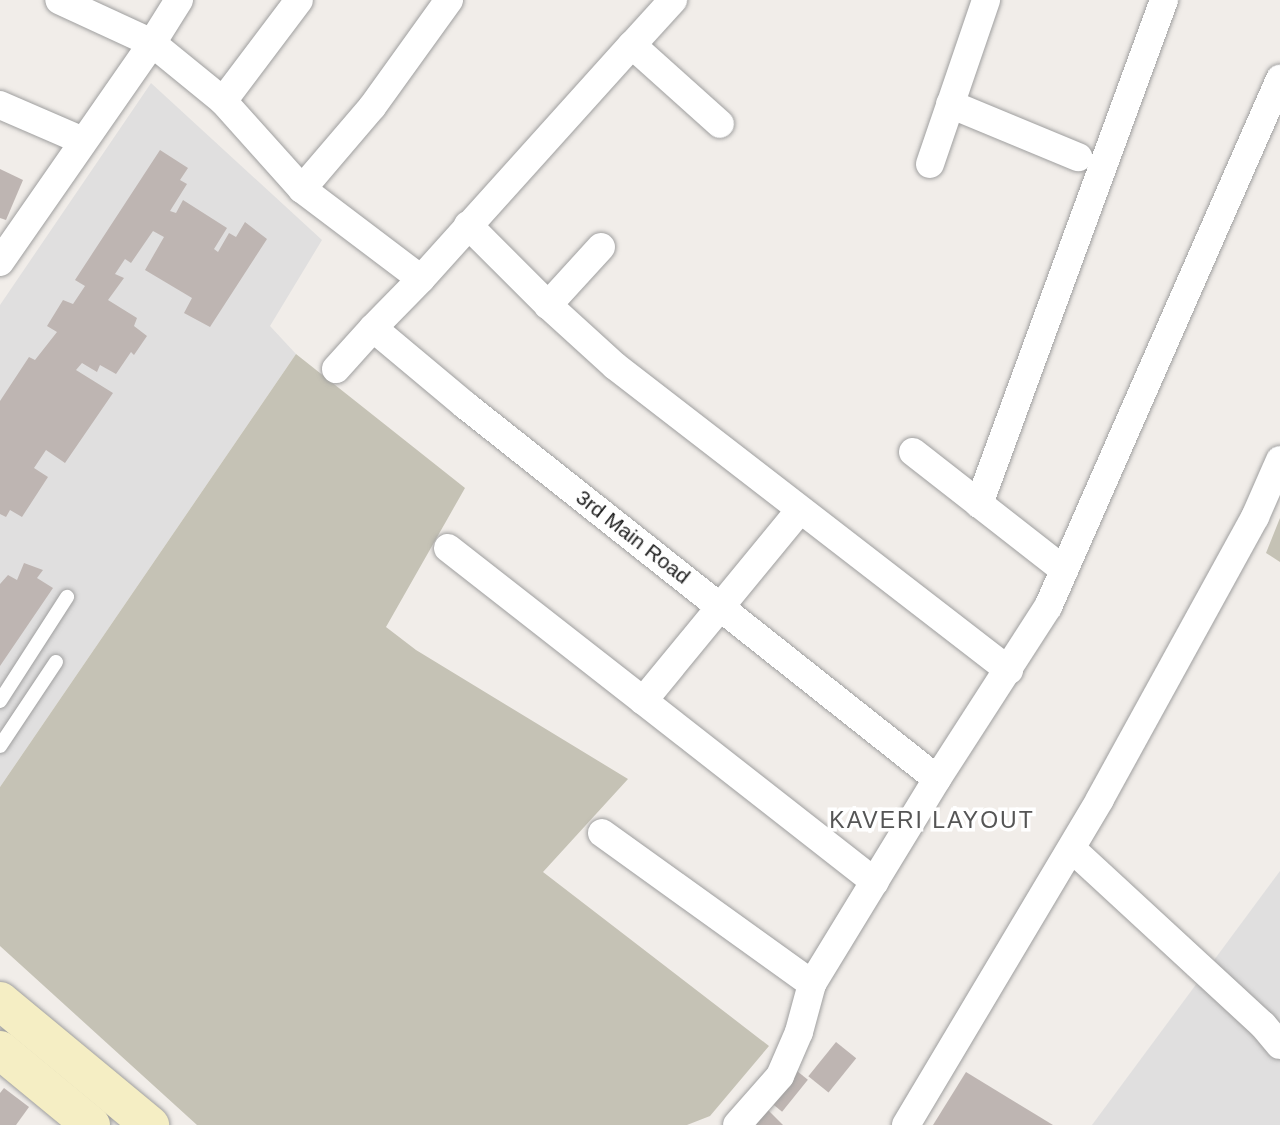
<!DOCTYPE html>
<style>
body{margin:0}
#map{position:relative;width:1280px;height:1125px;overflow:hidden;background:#f1ede9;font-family:Helvetica,sans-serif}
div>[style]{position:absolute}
.residential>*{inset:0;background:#e0dfdf}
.construction>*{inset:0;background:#c5c2b5}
.building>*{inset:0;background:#beb5b2;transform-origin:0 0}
.roads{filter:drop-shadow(0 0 2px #9f9f9f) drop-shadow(0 0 2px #9f9f9f)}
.lane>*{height:14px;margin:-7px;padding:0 7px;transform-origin:7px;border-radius:7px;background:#fff}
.street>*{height:28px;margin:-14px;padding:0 14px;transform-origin:14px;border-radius:14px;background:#fff}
.secondary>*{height:38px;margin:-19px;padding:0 19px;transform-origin:19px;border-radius:19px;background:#f5eec4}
span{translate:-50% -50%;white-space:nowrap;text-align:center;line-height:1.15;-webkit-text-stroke:7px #fff;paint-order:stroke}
.street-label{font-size:21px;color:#222}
.neighbourhood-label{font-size:23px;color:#555;letter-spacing:2px}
</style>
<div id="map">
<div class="residential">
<i style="clip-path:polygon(151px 83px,322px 240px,270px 326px,296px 354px,0 787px,0 305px)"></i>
<i style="clip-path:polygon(1280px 871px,1280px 1125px,1092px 1125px)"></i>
</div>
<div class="construction">
<i style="clip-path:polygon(296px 354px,465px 488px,386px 627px,416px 650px,628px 779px,543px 872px,769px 1046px,710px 1116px,687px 1125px,197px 1125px,0 946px,0 787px)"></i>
<i style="clip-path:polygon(1280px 518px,1280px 562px,1266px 553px)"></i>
</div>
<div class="building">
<i style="clip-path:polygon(160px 150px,188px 168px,180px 180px,187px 184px,170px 211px,176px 213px,183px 200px,227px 228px,214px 249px,218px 252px,229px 233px,236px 237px,245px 222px,267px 239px,210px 327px,184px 313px,192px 298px,145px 270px,164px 237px,153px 231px,131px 263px,125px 259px,115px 274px,124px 278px,108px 300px,137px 318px,134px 326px,147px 336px,134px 355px,131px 352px,116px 374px,100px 365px,97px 372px,82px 363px,76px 370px,113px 393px,65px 463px,46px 450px,34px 468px,48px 477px,22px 517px,10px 510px,6px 517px,0 514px,0 401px,29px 357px,35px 360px,57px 332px,47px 326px,63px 300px,73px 304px,85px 286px,75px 280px)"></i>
<i style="clip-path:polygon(0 169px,23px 180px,6px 220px,0 218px)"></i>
<i style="clip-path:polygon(24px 563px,43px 570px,37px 578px,53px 588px,0 666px,0 584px,8px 575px,17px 580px)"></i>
<i style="left:836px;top:1042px;width:26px;height:44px;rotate:39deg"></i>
<i style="left:797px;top:1071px;width:14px;height:41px;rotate:39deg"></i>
<i style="clip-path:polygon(966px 1072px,1053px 1125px,933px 1125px)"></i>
<i style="clip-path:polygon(4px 1088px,29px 1107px,16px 1125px,0 1125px,0 1093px)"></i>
<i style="clip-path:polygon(765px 1107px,783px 1125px,757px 1125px,752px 1120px)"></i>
</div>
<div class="roads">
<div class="lane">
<i style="left:0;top:701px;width:124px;rotate:-57.2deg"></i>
<i style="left:0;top:746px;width:101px;rotate:-56.3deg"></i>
</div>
<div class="street">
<i style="left:179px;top:0;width:51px;rotate:122.1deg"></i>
<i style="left:152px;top:43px;width:92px;rotate:39.2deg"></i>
<i style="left:223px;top:101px;width:126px;rotate:-53deg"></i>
<i style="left:449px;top:0;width:132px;rotate:125.7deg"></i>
<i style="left:372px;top:107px;width:108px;rotate:130.5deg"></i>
<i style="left:302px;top:189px;width:149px;rotate:37.1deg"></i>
<i style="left:421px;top:279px;width:69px;rotate:134.4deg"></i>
<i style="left:373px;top:328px;width:120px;rotate:39.9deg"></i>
<i style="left:465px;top:405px;width:602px;rotate:38.39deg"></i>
<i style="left:937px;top:779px;width:240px;rotate:121.4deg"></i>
<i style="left:812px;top:984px;width:50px;rotate:105.2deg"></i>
<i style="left:799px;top:1032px;width:48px;rotate:113.4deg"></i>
<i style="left:780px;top:1076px;width:65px;rotate:131.3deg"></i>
<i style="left:632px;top:45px;width:61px;rotate:-47.7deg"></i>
<i style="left:223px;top:101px;width:118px;rotate:48.1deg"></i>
<i style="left:950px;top:104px;width:139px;rotate:22.5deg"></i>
<i style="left:0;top:105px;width:90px;rotate:23.4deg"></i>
<i style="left:930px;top:164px;width:173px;rotate:-71.1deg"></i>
<i style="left:468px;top:225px;width:113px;rotate:45deg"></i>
<i style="left:601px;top:247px;width:79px;rotate:132.4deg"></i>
<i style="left:548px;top:305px;width:91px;rotate:42.3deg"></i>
<i style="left:615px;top:366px;width:498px;rotate:37.7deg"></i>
<i style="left:0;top:262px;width:267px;rotate:-55.2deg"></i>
<i style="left:152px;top:43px;width:102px;rotate:-155.2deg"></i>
<i style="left:421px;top:279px;width:315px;rotate:-48deg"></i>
<i style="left:632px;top:45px;width:118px;rotate:41.9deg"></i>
<i style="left:336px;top:369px;width:55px;rotate:-47.9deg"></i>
<i style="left:913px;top:452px;width:192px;rotate:38deg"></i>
<i style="left:979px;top:504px;width:537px;rotate:-69.84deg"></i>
<i style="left:448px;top:548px;width:542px;rotate:38.03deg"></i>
<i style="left:643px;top:701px;width:247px;rotate:-50.6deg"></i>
<i style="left:937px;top:779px;width:205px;rotate:-57.2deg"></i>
<i style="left:1048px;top:607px;width:577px;rotate:-66.28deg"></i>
<i style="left:602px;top:833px;width:259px;rotate:35.7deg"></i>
<i style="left:1072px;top:849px;width:260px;rotate:42.7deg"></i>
<i style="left:1263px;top:1025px;width:26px;rotate:50deg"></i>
<i style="left:906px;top:1125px;width:379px;rotate:-59.2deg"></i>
<i style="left:1100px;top:799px;width:322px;rotate:-61.2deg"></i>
<i style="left:1255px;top:517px;width:62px;rotate:-66.3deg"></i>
</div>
<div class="secondary">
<i style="left:0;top:1001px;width:195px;rotate:39.6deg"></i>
<i style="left:0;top:1050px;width:118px;rotate:39.5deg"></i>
</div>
</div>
<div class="street-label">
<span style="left:633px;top:537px;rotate:38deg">3rd Main Road</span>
</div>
<div class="neighbourhood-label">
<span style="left:932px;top:820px">KAVERI LAYOUT</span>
</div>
</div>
